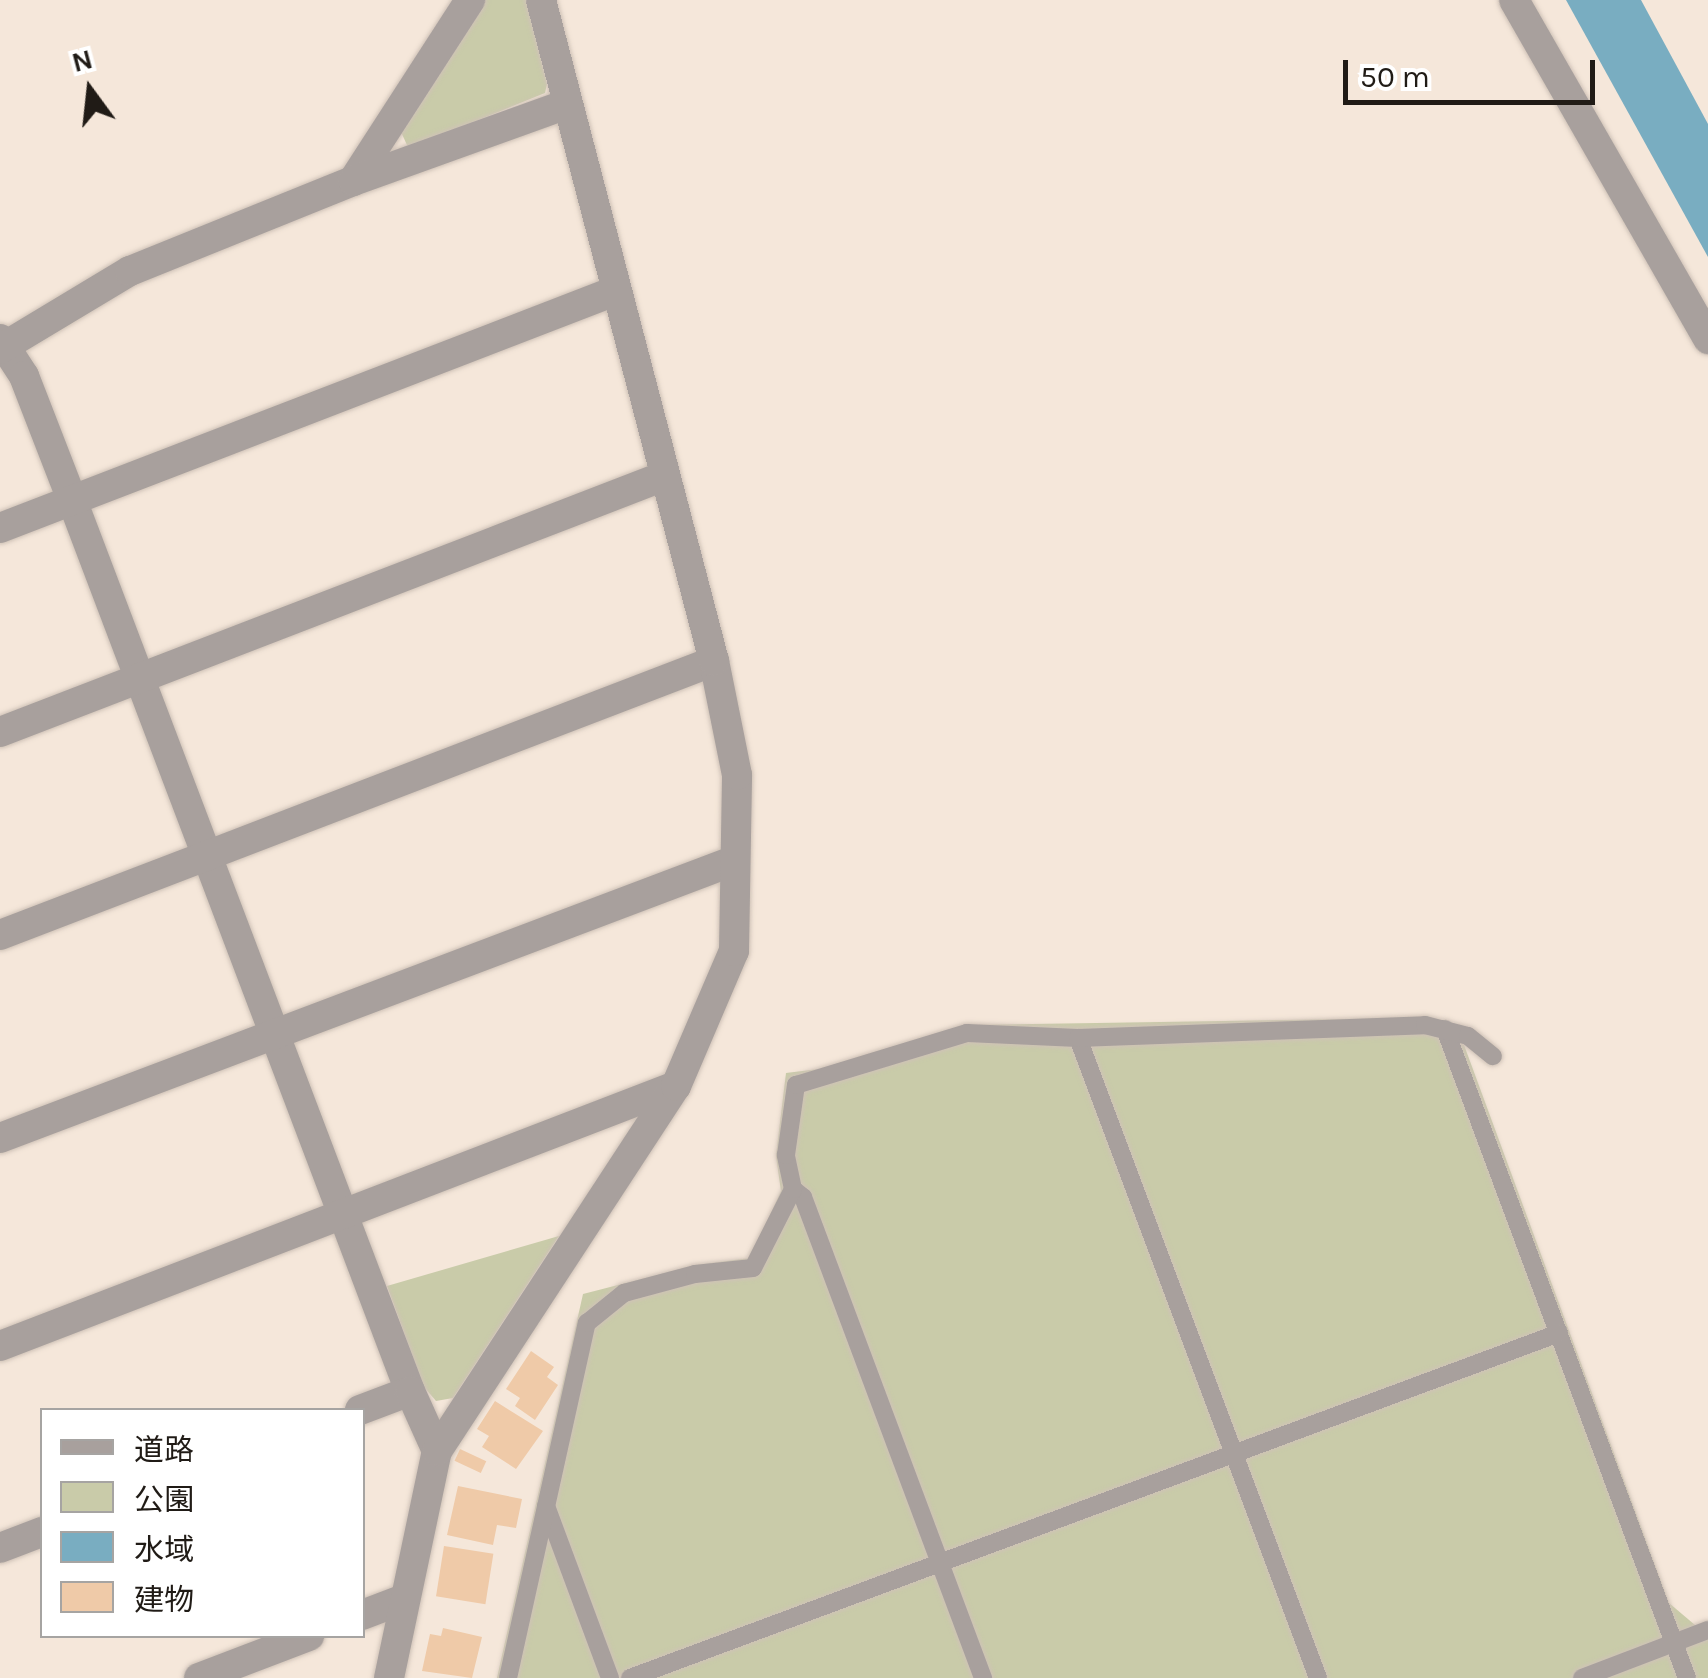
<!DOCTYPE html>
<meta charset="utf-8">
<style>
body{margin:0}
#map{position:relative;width:1708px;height:1678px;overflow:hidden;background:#f5e7da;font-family:Karla,"Noto Sans JP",sans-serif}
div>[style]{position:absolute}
.green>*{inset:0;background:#c9cba9}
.water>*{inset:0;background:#79adc1}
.building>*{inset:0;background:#efcaa8;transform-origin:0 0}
.roads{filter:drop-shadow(0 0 2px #cfc2b7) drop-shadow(0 0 2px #cfc2b7)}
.service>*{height:18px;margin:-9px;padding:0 9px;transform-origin:9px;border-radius:9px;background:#a8a09d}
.minor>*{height:30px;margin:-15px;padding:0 15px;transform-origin:15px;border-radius:15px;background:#a8a09d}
span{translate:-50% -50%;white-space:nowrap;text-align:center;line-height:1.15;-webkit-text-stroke:8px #fff;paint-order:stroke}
.legend{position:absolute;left:40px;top:1408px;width:325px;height:230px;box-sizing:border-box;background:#fff;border:2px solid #a6a4a2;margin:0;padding:12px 18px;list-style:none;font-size:30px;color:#201b16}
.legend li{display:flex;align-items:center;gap:20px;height:50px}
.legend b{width:50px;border:2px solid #a6a4a2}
.north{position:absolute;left:40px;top:40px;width:100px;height:100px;-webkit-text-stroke:8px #fff;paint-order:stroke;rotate:345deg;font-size:28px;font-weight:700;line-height:40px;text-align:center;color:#201b16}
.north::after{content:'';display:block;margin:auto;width:35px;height:45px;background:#201b16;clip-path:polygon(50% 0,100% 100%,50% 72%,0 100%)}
.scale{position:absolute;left:1343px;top:60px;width:252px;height:45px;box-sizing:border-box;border:5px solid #201b16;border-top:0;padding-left:12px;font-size:30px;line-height:35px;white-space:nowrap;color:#201b16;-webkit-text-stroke:8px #fff;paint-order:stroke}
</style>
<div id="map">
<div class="green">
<i style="clip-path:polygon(482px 0,526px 0,547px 84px,545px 93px,414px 146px,407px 145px,401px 132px)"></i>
<i style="clip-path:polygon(1423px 1018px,1464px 1045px,1669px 1603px,1708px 1636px,1708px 1678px,497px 1678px,583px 1294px,696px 1265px,750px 1258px,781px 1191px,776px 1156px,786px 1073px,844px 1066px,965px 1025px)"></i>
<i style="clip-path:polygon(559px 1236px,453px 1398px,436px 1401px,424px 1387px,387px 1286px)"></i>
</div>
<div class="water">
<i style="clip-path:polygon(1566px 0,1641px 0,1708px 124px,1708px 257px)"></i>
</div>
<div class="building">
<i style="clip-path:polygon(531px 1351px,554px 1367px,547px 1377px,558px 1385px,535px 1420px,515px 1406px,520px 1398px,506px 1389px)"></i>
<i style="clip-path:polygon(495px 1401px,543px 1431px,516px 1469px,482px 1447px,489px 1436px,477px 1429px)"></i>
<i style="left:460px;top:1449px;width:29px;height:13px;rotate:25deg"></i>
<i style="clip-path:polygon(458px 1486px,522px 1499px,516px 1528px,497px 1525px,493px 1545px,447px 1535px)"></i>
<i style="left:444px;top:1546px;width:50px;height:51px;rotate:9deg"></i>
<i style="clip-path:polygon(443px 1628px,482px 1637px,472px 1678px,422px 1671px,430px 1634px,441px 1636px)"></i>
</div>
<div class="roads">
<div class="service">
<i style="left:1445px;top:1029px;width:693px;rotate:69.55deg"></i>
<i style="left:1078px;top:1038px;width:684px;rotate:69.44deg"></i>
<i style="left:793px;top:1189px;width:13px;rotate:39deg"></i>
<i style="left:803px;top:1197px;width:514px;rotate:69.48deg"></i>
<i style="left:546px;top:1506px;width:184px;rotate:69.6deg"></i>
<i style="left:508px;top:1678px;width:364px;rotate:-77.5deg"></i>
<i style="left:587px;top:1323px;width:48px;rotate:-39deg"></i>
<i style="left:624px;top:1293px;width:73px;rotate:-15deg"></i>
<i style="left:695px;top:1274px;width:58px;rotate:-5.9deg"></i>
<i style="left:753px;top:1268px;width:89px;rotate:-63.1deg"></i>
<i style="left:793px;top:1189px;width:35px;rotate:-102deg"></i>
<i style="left:786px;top:1155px;width:71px;rotate:-81.9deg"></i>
<i style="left:796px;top:1085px;width:179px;rotate:-16.9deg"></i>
<i style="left:967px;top:1033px;width:111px;rotate:2.6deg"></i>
<i style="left:1078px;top:1038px;width:347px;rotate:-2.1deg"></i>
<i style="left:1425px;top:1025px;width:44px;rotate:14.3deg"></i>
<i style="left:1468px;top:1036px;width:32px;rotate:39deg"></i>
<i style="left:630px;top:1678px;width:991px;rotate:-20.37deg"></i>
<i style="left:1582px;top:1678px;width:135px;rotate:-20.9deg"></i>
</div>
<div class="minor">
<i style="left:1514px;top:0;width:391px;rotate:60.2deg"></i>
<i style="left:353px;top:181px;width:216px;rotate:-57.1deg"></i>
<i style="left:0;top:339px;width:44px;rotate:57deg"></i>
<i style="left:24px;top:376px;width:133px;rotate:68.8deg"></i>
<i style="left:72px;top:500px;width:953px;rotate:69.23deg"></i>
<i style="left:0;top:349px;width:152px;rotate:-31deg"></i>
<i style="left:130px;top:271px;width:240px;rotate:-22deg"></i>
<i style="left:353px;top:181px;width:227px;rotate:-19.8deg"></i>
<i style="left:0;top:528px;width:659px;rotate:-21.07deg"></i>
<i style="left:0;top:732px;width:709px;rotate:-21.07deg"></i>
<i style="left:0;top:935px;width:765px;rotate:-20.99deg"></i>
<i style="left:0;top:1138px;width:784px;rotate:-20.7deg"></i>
<i style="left:0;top:1346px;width:724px;rotate:-21.04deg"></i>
<i style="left:360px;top:1410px;width:53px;rotate:-20.8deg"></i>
<i style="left:410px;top:1391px;width:66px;rotate:65.8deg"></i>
<i style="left:0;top:1548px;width:45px;rotate:-20.9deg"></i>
<i style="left:362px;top:1615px;width:45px;rotate:-20.9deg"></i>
<i style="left:199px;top:1678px;width:118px;rotate:-20.9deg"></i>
<i style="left:389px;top:1678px;width:232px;rotate:-78.1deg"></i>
<i style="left:437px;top:1451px;width:436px;rotate:-56.8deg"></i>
<i style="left:676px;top:1086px;width:147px;rotate:-66.8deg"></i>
<i style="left:734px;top:951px;width:176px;rotate:-89deg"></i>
<i style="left:737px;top:775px;width:116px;rotate:-101.4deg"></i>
<i style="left:714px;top:661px;width:683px;rotate:-104.67deg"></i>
</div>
</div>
<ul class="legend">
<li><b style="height:12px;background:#a8a09d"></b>道路</li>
<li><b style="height:28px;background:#c9cba9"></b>公園</li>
<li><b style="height:28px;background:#79adc1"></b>水域</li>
<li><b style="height:28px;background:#efcaa8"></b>建物</li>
</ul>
<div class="north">N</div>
<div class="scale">50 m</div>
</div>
